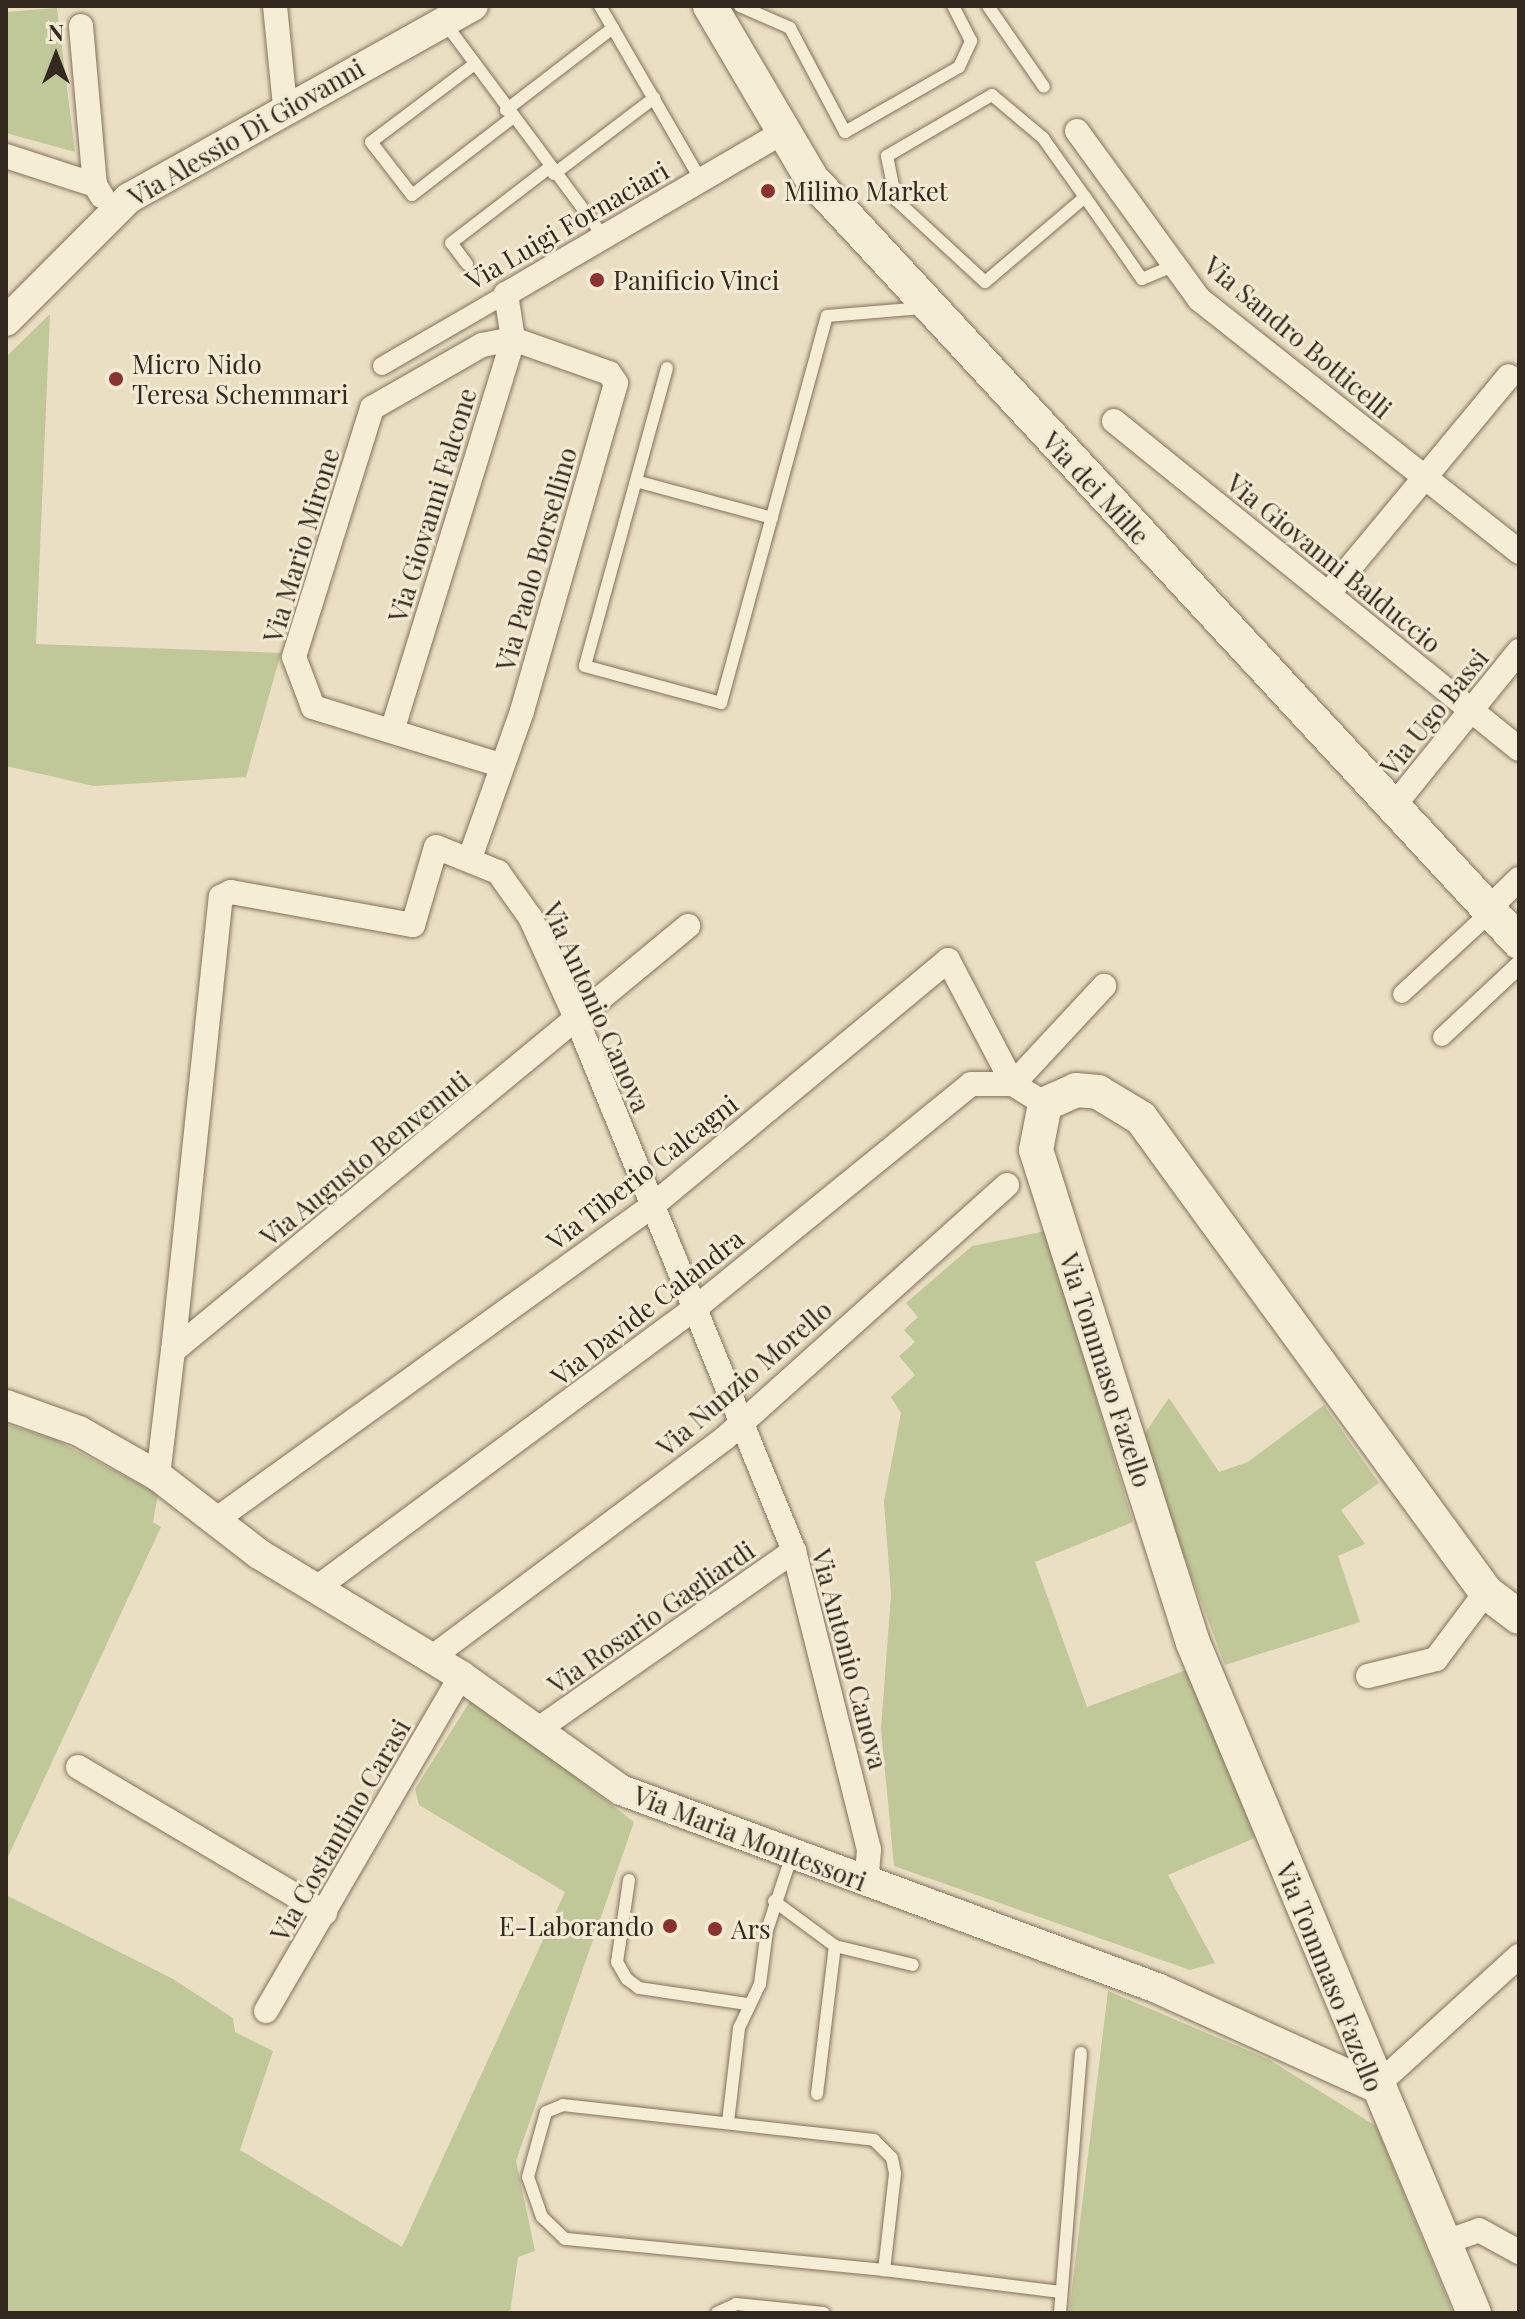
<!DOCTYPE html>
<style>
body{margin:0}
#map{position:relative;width:1525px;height:2319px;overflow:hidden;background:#eadfc3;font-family:"Playfair Display",serif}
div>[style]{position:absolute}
.green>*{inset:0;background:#c0c798}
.roads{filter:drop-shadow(0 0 2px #82715b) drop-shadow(0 0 2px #82715b)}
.service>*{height:12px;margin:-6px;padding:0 6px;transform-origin:6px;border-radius:6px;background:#f5edd5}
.pedestrian>*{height:18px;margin:-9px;padding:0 9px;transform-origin:9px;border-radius:9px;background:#f5edd5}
.minor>*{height:24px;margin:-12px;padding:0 12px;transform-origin:12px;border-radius:12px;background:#f5edd5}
.tertiary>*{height:30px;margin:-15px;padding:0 15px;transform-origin:15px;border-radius:15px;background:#f5edd5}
.secondary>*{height:34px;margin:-17px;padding:0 17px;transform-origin:17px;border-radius:17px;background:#f5edd5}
.dots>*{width:22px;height:22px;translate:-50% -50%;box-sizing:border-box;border:4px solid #f2ead2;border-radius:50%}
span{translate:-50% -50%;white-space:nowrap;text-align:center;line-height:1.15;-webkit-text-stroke:6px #f2ead2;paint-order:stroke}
.street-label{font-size:26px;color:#33291e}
.poi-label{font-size:26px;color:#33291e}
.left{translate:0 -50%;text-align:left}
.right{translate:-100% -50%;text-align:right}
.frame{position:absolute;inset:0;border:8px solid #33291e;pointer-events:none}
.north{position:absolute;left:16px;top:16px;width:80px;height:80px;-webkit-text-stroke:6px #f2ead2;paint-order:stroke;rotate:0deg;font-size:22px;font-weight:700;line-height:32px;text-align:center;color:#33291e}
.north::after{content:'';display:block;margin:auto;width:28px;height:36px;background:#33291e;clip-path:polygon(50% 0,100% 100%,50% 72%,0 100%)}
</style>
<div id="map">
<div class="green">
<i style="clip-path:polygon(57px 8px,75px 152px,6px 133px,6px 12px)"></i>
<i style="clip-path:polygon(50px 314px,36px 644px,281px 653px,246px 777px,94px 786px,6px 766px,6px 357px)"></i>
<i style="clip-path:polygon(1046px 1231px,1133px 1522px,1035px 1562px,1087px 1707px,1189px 1669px,1255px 1838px,1168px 1875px,1215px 1963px,1190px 1970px,894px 1866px,881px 1729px,891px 1595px,884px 1501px,901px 1413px,891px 1397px,915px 1375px,899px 1356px,915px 1342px,904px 1330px,918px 1317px,906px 1303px,972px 1246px)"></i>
<i style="clip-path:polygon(1169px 1398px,1219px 1472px,1248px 1462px,1324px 1405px,1379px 1483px,1341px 1510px,1365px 1544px,1338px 1556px,1360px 1622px,1225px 1665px,1140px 1440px)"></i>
<i style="clip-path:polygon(6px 1424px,56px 1440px,158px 1494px,153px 1522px,161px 1527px,6px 1861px)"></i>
<i style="clip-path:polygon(472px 1698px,634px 1822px,516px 2161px,535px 2251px,518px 2257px,510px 2313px,6px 2313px,6px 1895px,173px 1979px,233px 2018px,235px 2032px,273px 2051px,240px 2150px,402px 2247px,565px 1892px,419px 1805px,415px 1789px)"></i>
<i style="clip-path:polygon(1108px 1991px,1268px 2059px,1376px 2126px,1453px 2313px,1069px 2313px)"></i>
</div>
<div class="roads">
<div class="service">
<i style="left:600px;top:6px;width:201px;rotate:59.9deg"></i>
<i style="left:740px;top:6px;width:55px;rotate:23.7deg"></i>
<i style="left:790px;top:28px;width:118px;rotate:62.1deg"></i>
<i style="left:845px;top:132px;width:131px;rotate:-29.7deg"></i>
<i style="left:959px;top:67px;width:29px;rotate:-65deg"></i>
<i style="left:971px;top:41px;width:39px;rotate:-117deg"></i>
<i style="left:988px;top:6px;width:98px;rotate:55.3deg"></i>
<i style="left:445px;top:23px;width:265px;rotate:53.4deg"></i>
<i style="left:472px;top:66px;width:126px;rotate:143deg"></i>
<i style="left:371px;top:142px;width:67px;rotate:52.3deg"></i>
<i style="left:412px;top:195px;width:126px;rotate:-37.6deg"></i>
<i style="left:506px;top:110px;width:135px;rotate:-37.5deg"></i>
<i style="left:554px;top:174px;width:126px;rotate:-37.2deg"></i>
<i style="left:1085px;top:197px;width:131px;rotate:139.6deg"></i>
<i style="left:985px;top:282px;width:121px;rotate:-137.3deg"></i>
<i style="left:896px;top:200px;width:45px;rotate:-101.6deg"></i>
<i style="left:887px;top:156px;width:121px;rotate:-30.2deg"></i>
<i style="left:992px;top:95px;width:67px;rotate:40.1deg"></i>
<i style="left:1043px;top:138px;width:72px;rotate:54.6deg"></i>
<i style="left:1085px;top:197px;width:100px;rotate:55.2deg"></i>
<i style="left:1142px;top:279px;width:33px;rotate:-23deg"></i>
<i style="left:467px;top:264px;width:26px;rotate:-127deg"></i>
<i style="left:451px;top:243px;width:125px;rotate:-37.5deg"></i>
<i style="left:667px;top:368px;width:309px;rotate:105.4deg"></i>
<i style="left:585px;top:666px;width:141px;rotate:15.2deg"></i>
<i style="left:721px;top:703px;width:401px;rotate:-74.7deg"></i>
<i style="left:827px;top:316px;width:96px;rotate:-4.8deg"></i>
<i style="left:636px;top:481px;width:141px;rotate:15.2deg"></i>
<i style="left:629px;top:1880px;width:83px;rotate:98.3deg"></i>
<i style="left:617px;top:1962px;width:20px;rotate:60deg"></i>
<i style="left:627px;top:1979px;width:15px;rotate:37deg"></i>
<i style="left:639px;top:1988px;width:110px;rotate:8.4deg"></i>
<i style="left:774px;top:1901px;width:76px;rotate:36.4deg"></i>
<i style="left:835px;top:1946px;width:80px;rotate:13.7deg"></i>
<i style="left:817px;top:2094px;width:149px;rotate:-83.1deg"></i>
<i style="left:563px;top:2105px;width:313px;rotate:6.4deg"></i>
<i style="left:874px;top:2140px;width:25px;rotate:45deg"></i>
<i style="left:892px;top:2158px;width:16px;rotate:79deg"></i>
<i style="left:895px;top:2174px;width:97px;rotate:96.5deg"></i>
<i style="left:884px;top:2270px;width:321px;rotate:-174.4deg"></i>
<i style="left:565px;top:2239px;width:32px;rotate:-136deg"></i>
<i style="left:542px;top:2217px;width:42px;rotate:-109.3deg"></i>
<i style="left:528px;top:2177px;width:67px;rotate:-74.5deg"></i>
<i style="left:546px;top:2112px;width:18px;rotate:-22deg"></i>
<i style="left:728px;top:2122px;width:95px;rotate:-83.3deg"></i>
<i style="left:739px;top:2028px;width:49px;rotate:-64.5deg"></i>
<i style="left:760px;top:1984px;width:54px;rotate:-82.6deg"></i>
<i style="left:767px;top:1930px;width:79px;rotate:-71.6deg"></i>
<i style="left:884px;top:2270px;width:178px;rotate:7.1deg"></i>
<i style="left:717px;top:2313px;width:21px;rotate:-25deg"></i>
<i style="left:736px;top:2304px;width:88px;rotate:5.8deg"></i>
<i style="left:1060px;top:2313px;width:261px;rotate:-85.4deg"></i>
</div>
<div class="pedestrian">
<i style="left:382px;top:366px;width:143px;rotate:-30.1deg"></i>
<i style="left:1402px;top:994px;width:121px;rotate:-42.7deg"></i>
<i style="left:1442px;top:1037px;width:105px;rotate:-43.1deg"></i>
</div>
<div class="minor">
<i style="left:275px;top:6px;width:100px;rotate:84.3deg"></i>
<i style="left:81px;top:26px;width:160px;rotate:85deg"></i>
<i style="left:1077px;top:131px;width:208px;rotate:54deg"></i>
<i style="left:1199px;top:299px;width:408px;rotate:38.3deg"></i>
<i style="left:6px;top:156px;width:94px;rotate:18deg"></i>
<i style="left:95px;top:185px;width:13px;rotate:58deg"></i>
<i style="left:1114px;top:421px;width:521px;rotate:39deg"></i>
<i style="left:1328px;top:594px;width:283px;rotate:-50.3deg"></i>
<i style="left:392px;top:731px;width:410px;rotate:-72.8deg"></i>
<i style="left:513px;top:339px;width:46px;rotate:-98.8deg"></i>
<i style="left:506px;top:294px;width:317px;rotate:-30.3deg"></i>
<i style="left:500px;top:765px;width:196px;rotate:-162.8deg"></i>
<i style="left:313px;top:707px;width:53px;rotate:-110.8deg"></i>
<i style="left:294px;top:657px;width:261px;rotate:-72.6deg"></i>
<i style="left:372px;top:408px;width:127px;rotate:-29.8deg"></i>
<i style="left:482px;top:345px;width:32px;rotate:-11deg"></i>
<i style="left:1392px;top:808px;width:202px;rotate:-51deg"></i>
<i style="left:470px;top:858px;width:156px;rotate:-70.5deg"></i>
<i style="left:522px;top:711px;width:341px;rotate:-74deg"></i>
<i style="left:616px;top:383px;width:12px;rotate:-125deg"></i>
<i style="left:609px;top:373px;width:102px;rotate:-160.5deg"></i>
<i style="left:1488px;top:909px;width:43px;rotate:-44.1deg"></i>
<i style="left:173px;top:1351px;width:457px;rotate:-84deg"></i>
<i style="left:221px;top:897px;width:11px;rotate:-27deg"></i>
<i style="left:231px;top:892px;width:185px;rotate:10.3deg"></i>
<i style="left:413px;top:925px;width:81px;rotate:-73.6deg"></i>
<i style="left:436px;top:847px;width:67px;rotate:22deg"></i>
<i style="left:498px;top:872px;width:55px;rotate:54.6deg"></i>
<i style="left:530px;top:917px;width:113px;rotate:65.5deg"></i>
<i style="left:577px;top:1020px;width:574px;rotate:67.77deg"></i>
<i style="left:794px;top:1551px;width:308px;rotate:75.9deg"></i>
<i style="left:869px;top:1850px;width:32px;rotate:95deg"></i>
<i style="left:158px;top:1476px;width:126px;rotate:-83.2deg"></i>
<i style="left:173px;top:1351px;width:668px;rotate:-39.53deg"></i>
<i style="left:217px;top:1519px;width:536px;rotate:-35.74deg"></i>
<i style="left:652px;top:1206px;width:385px;rotate:-39.7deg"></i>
<i style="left:948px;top:960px;width:140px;rotate:62.3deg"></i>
<i style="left:1013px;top:1084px;width:38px;rotate:32deg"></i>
<i style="left:314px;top:1590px;width:471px;rotate:-36.5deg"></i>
<i style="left:693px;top:1310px;width:358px;rotate:-39.1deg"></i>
<i style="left:971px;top:1084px;width:42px"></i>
<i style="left:1013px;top:1084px;width:134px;rotate:-47.1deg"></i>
<i style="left:431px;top:1658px;width:367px;rotate:-36.8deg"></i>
<i style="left:725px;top:1438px;width:379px;rotate:-41.9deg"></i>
<i style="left:1368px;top:1676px;width:70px;rotate:-14deg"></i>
<i style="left:1436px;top:1659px;width:84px;rotate:-53.3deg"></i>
<i style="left:540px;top:1728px;width:310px;rotate:-34.9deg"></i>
<i style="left:78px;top:1767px;width:287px;rotate:30.6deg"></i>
<i style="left:266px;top:2011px;width:388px;rotate:-59.8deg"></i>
<i style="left:1375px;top:2087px;width:195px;rotate:-42.3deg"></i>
<i style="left:1445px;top:2242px;width:36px;rotate:-19deg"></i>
<i style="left:1479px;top:2230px;width:46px;rotate:28.8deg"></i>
</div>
<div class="tertiary">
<i style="left:6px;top:321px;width:174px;rotate:-45deg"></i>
<i style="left:129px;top:198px;width:394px;rotate:-29.2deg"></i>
<i style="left:6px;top:1405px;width:77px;rotate:19.6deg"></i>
<i style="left:79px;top:1431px;width:91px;rotate:29.7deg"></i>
<i style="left:158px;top:1476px;width:128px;rotate:37.7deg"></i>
<i style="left:259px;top:1554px;width:236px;rotate:31.1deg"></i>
<i style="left:461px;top:1676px;width:196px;rotate:35.5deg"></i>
<i style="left:621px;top:1790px;width:571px;rotate:20.27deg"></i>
<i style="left:1157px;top:1988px;width:239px;rotate:24.4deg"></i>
</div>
<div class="secondary">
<i style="left:710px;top:6px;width:201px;rotate:59.5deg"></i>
<i style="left:812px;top:179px;width:1040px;rotate:47.18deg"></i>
<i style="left:1474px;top:2313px;width:727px;rotate:-112.75deg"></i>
<i style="left:1193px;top:1643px;width:517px;rotate:-107.66deg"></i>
<i style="left:1036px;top:1150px;width:47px;rotate:-78.9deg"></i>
<i style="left:1045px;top:1104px;width:34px;rotate:-24deg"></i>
<i style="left:1076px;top:1090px;width:22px;rotate:5deg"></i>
<i style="left:1098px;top:1092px;width:50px;rotate:31.2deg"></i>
<i style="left:1141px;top:1118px;width:586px;rotate:53.95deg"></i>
<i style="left:1486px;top:1592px;width:41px;rotate:37.1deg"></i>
</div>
</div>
<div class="dots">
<i style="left:768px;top:191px;background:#8c3331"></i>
<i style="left:597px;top:280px;background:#8c3331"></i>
<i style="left:116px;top:379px;background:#8c3331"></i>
<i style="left:670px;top:1926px;background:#8c3331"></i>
<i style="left:715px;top:1929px;background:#8c3331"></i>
</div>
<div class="street-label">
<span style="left:246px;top:132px;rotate:-30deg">Via Alessio Di Giovanni</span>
<span style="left:567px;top:225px;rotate:-30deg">Via Luigi Fornaciari</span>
<span style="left:1298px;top:337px;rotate:40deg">Via Sandro Botticelli</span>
<span style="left:1096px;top:488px;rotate:47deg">Via dei Mille</span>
<span style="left:432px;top:505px;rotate:-73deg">Via Giovanni Falcone</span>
<span style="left:301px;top:545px;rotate:-73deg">Via Mario Mirone</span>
<span style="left:536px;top:559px;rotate:-74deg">Via Paolo Borsellino</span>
<span style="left:1334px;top:563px;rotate:39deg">Via Giovanni Balduccio</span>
<span style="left:1434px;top:712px;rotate:-51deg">Via Ugo Bassi</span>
<span style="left:597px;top:1007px;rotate:66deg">Via Antonio Canova</span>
<span style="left:365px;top:1158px;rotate:-39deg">Via Augusto Benvenuti</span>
<span style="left:642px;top:1172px;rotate:-38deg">Via Tiberio Calcagni</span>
<span style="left:647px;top:1307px;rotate:-38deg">Via Davide Calandra</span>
<span style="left:1106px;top:1370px;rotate:72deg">Via Tommaso Fazello</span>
<span style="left:744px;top:1378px;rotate:-41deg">Via Nunzio Morello</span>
<span style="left:651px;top:1617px;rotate:-35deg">Via Rosario Gagliardi</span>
<span style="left:850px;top:1659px;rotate:75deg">Via Antonio Canova</span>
<span style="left:340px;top:1830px;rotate:-60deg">Via Costantino Carasi</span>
<span style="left:750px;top:1838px;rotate:21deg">Via Maria Montessori</span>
<span style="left:1330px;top:1977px;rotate:68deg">Via Tommaso Fazello</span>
</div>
<div class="poi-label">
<span class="left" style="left:784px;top:191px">Milino Market</span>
<span class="left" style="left:613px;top:280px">Panificio Vinci</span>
<span class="left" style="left:132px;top:379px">Micro Nido<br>Teresa Schemmari</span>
<span class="right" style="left:654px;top:1926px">E-Laborando</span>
<span class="left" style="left:731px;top:1929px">Ars</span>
</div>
<div class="frame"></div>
<div class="north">N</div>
</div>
